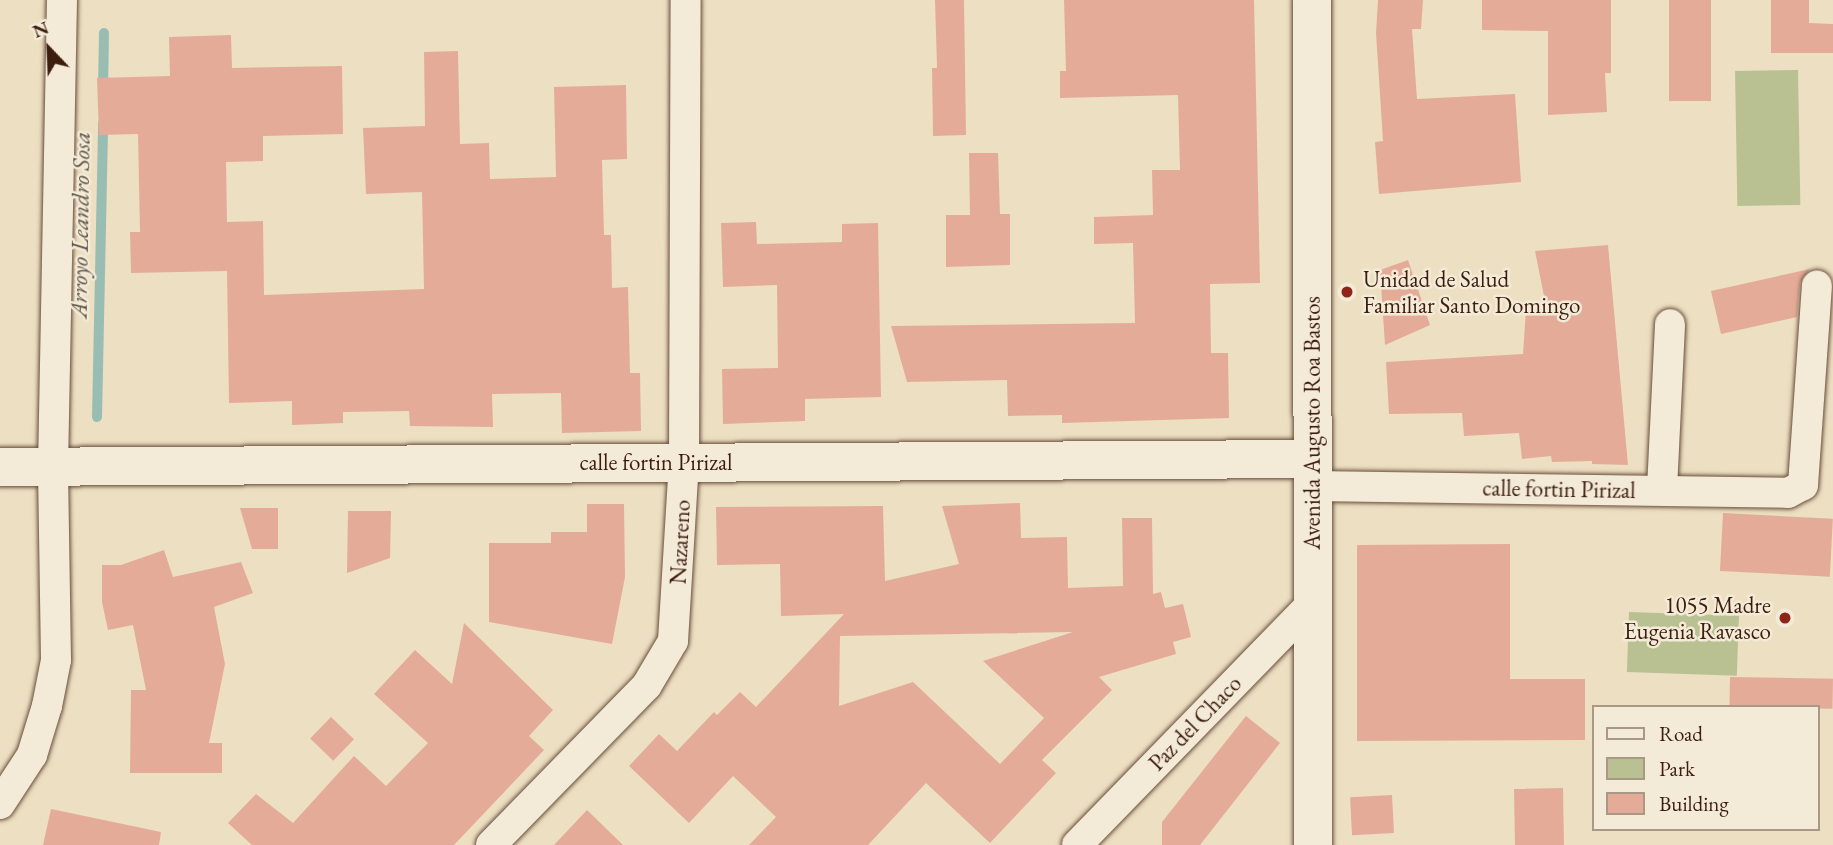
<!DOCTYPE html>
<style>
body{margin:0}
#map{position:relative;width:1833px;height:845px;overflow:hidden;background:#eddfc2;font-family:"EB Garamond",serif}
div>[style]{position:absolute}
.green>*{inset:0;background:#b9c193;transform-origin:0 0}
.stream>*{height:10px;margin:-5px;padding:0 5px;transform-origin:5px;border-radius:5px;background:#99bdb3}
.building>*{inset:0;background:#e4ac98;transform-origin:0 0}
.roads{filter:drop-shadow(0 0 2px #694e3b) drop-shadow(0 0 2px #694e3b)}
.minor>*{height:30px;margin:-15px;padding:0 15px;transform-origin:15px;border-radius:15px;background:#f3ead7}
.tertiary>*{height:38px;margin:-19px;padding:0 19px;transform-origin:19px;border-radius:19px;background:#f3ead7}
.secondary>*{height:38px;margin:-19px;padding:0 19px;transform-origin:19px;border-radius:19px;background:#f3ead7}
.dots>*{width:19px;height:19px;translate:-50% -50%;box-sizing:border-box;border:4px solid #f3ead7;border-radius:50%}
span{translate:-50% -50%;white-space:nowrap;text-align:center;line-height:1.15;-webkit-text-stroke:5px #f3ead7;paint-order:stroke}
.poi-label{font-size:23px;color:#3d1e0e}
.left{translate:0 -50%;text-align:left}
.right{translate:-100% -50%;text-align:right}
.street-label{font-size:23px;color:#3d1e0e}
.water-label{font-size:24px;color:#594e40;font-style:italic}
.legend{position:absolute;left:1592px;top:705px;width:228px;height:126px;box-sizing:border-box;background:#f3ead7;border:2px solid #aa9887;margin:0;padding:9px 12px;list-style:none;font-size:21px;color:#3d1e0e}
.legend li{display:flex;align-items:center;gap:14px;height:35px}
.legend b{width:35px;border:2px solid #aa9887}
.north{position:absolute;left:14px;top:14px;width:70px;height:70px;-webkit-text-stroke:5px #f3ead7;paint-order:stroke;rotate:337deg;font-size:19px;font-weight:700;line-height:28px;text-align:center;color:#3d1e0e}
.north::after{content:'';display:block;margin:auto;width:24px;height:32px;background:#3d1e0e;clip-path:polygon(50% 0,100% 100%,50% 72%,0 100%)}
</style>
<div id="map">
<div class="green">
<i style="left:1798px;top:70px;width:135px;height:63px;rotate:89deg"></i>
<i style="left:1629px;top:612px;width:110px;height:60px;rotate:2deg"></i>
</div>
<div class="stream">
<i style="left:103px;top:90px;width:57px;rotate:-89deg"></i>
<i style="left:97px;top:417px;width:294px;rotate:-88.8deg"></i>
</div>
<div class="building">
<i style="clip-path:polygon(935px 0,964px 0,966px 135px,933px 136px,932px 68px,937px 68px)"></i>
<i style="clip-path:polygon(1064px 0,1254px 0,1260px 283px,1210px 284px,1211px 353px,1228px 353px,1229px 418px,1062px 423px,1062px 415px,1008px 416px,1007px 380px,907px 382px,891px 326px,1135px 323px,1133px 243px,1094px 244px,1094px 217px,1153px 215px,1152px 170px,1180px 170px,1178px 95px,1060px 98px,1060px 71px,1066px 71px)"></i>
<i style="clip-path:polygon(1378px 0,1423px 0,1421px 29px,1412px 29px,1417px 99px,1515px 94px,1521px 182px,1379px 194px,1375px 142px,1383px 141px,1376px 33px)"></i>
<i style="clip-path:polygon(1482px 0,1611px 0,1611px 73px,1605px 73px,1607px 112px,1548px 115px,1548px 31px,1482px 30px)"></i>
<i style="left:1669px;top:0;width:42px;height:101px"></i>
<i style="clip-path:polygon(1771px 0,1809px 0,1809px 23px,1833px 24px,1833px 53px,1771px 53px)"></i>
<i style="clip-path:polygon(231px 35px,232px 68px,342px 66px,343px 134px,263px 136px,263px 161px,226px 162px,227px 222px,263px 221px,264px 295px,424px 289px,422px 192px,366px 194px,363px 128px,425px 126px,424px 52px,458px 51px,460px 144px,489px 143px,490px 179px,556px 177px,554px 87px,626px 85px,627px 159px,602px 160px,604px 235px,611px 235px,612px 288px,628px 287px,630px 373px,640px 373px,641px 431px,562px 433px,561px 393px,492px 394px,493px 427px,410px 426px,409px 411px,343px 412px,343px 423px,292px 425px,292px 401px,229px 403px,227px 271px,131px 273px,130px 232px,140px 232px,138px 134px,99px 135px,97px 78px,170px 76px,169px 37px)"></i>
<i style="clip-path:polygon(969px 153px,998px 153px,1000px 214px,1010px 214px,1010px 265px,946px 267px,946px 215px,970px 215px)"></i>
<i style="clip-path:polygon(756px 222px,757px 244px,842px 242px,842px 224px,878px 223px,881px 397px,805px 399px,805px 421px,723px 424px,722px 369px,778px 368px,777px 285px,723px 287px,721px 223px)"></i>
<i style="clip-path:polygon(1608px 245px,1628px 465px,1592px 464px,1592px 461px,1552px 462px,1551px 456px,1522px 459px,1519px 433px,1464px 436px,1462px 413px,1389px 414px,1386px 362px,1523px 354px,1526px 310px,1545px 301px,1535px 251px)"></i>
<i style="clip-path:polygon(1408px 260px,1430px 325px,1385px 345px,1380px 270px)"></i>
<i style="clip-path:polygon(1810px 269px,1800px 283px,1797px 317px,1721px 334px,1711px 291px)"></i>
<i style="clip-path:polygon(evenodd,1020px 503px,1021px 538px,1067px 537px,1068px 588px,1123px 586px,1122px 518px,1152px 518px,1153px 594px,1161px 592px,1165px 608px,1183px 604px,1191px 637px,1173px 642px,1176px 654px,1099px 677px,1112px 690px,1042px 760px,1056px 773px,990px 843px,926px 783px,868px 845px,749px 845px,776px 817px,733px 776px,689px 823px,629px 766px,659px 734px,677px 751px,714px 712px,717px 715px,740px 692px,756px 707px,844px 614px,781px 616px,780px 564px,717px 565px,716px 507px,883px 506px,885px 581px,959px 564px,942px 506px,1020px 503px,1073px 632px,983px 661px,1044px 718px,1000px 764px,913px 682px,839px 706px,840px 636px,1073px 632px)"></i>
<i style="clip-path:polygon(587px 504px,624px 504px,625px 577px,612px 644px,489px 622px,489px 543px,551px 543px,551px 532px,587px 532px)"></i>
<i style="clip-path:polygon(240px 508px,278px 508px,278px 549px,252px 549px)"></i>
<i style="clip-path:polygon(348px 511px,391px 511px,390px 558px,347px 573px)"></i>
<i style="left:1723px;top:513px;width:110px;height:58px;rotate:3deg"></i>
<i style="clip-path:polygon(1510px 544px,1510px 679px,1585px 679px,1585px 740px,1357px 741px,1357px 545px)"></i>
<i style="clip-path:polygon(164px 550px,173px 577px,241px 562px,253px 593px,214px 607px,225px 664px,209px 743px,222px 743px,222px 773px,130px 773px,131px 690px,146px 690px,133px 625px,108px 630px,102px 602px,102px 565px,121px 565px)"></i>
<i style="clip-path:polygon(464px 623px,553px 710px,529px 736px,544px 750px,454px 845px,252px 845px,228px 823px,256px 794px,293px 823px,354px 756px,386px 786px,428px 743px,374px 694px,415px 650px,452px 684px)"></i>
<i style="left:1730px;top:677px;width:103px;height:30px;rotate:1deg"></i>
<i style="clip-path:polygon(1246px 716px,1280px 743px,1200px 845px,1162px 845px,1162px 822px)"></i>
<i style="left:331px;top:717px;width:32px;height:30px;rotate:44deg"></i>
<i style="left:1563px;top:788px;width:57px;height:49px;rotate:89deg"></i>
<i style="left:1392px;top:795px;width:38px;height:42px;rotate:87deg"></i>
<i style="clip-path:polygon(51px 809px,161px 832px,159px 845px,43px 845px)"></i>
<i style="clip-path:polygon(587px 810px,623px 845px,554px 845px)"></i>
</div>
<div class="roads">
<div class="minor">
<i style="left:1312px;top:486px;width:476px;rotate:0.8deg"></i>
<i style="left:1788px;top:493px;width:17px;rotate:-28deg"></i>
<i style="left:1803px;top:485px;width:200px;rotate:-86deg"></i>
<i style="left:1662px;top:489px;width:165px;rotate:-87.2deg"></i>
<i style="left:0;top:804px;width:59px;rotate:-56.9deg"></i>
<i style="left:32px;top:755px;width:51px;rotate:-73deg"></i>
<i style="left:47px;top:706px;width:47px;rotate:-78.9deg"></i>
<i style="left:56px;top:660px;width:192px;rotate:-90.9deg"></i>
<i style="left:53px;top:468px;width:468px;rotate:-88.9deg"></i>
<i style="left:491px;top:845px;width:223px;rotate:-45.7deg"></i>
<i style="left:647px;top:685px;width:51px;rotate:-59.4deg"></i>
<i style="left:673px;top:641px;width:180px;rotate:-86.5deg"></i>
<i style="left:684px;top:461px;width:461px;rotate:-89.8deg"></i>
<i style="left:1077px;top:845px;width:339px;rotate:-45.8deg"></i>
</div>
<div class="tertiary">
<i style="left:0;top:467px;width:1312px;rotate:-0.35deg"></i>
</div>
<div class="secondary">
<i style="left:1312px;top:0;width:845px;rotate:89.93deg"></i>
</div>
</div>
<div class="dots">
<i style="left:1347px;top:292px;background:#8f2418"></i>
<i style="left:1785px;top:618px;background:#8f2418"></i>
</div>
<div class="poi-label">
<span class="left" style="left:1363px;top:292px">Unidad de Salud<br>Familiar Santo Domingo</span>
<span class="right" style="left:1771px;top:618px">1055 Madre<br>Eugenia Ravasco</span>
</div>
<div class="street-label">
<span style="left:1312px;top:423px;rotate:-90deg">Avenida Augusto Roa Bastos</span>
<span style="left:656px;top:462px">calle fortin Pirizal</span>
<span style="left:1559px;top:489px;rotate:1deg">calle fortin Pirizal</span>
<span style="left:680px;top:542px;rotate:-87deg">Nazareno</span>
<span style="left:1195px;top:723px;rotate:-46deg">Paz del Chaco</span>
</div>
<div class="water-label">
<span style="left:80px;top:225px;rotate:-89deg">Arroyo Leandro Sosa</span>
</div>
<ul class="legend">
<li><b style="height:9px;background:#f3ead7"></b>Road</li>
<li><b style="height:19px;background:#b9c193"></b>Park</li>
<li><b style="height:19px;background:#e4ac98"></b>Building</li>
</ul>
<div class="north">N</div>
</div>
